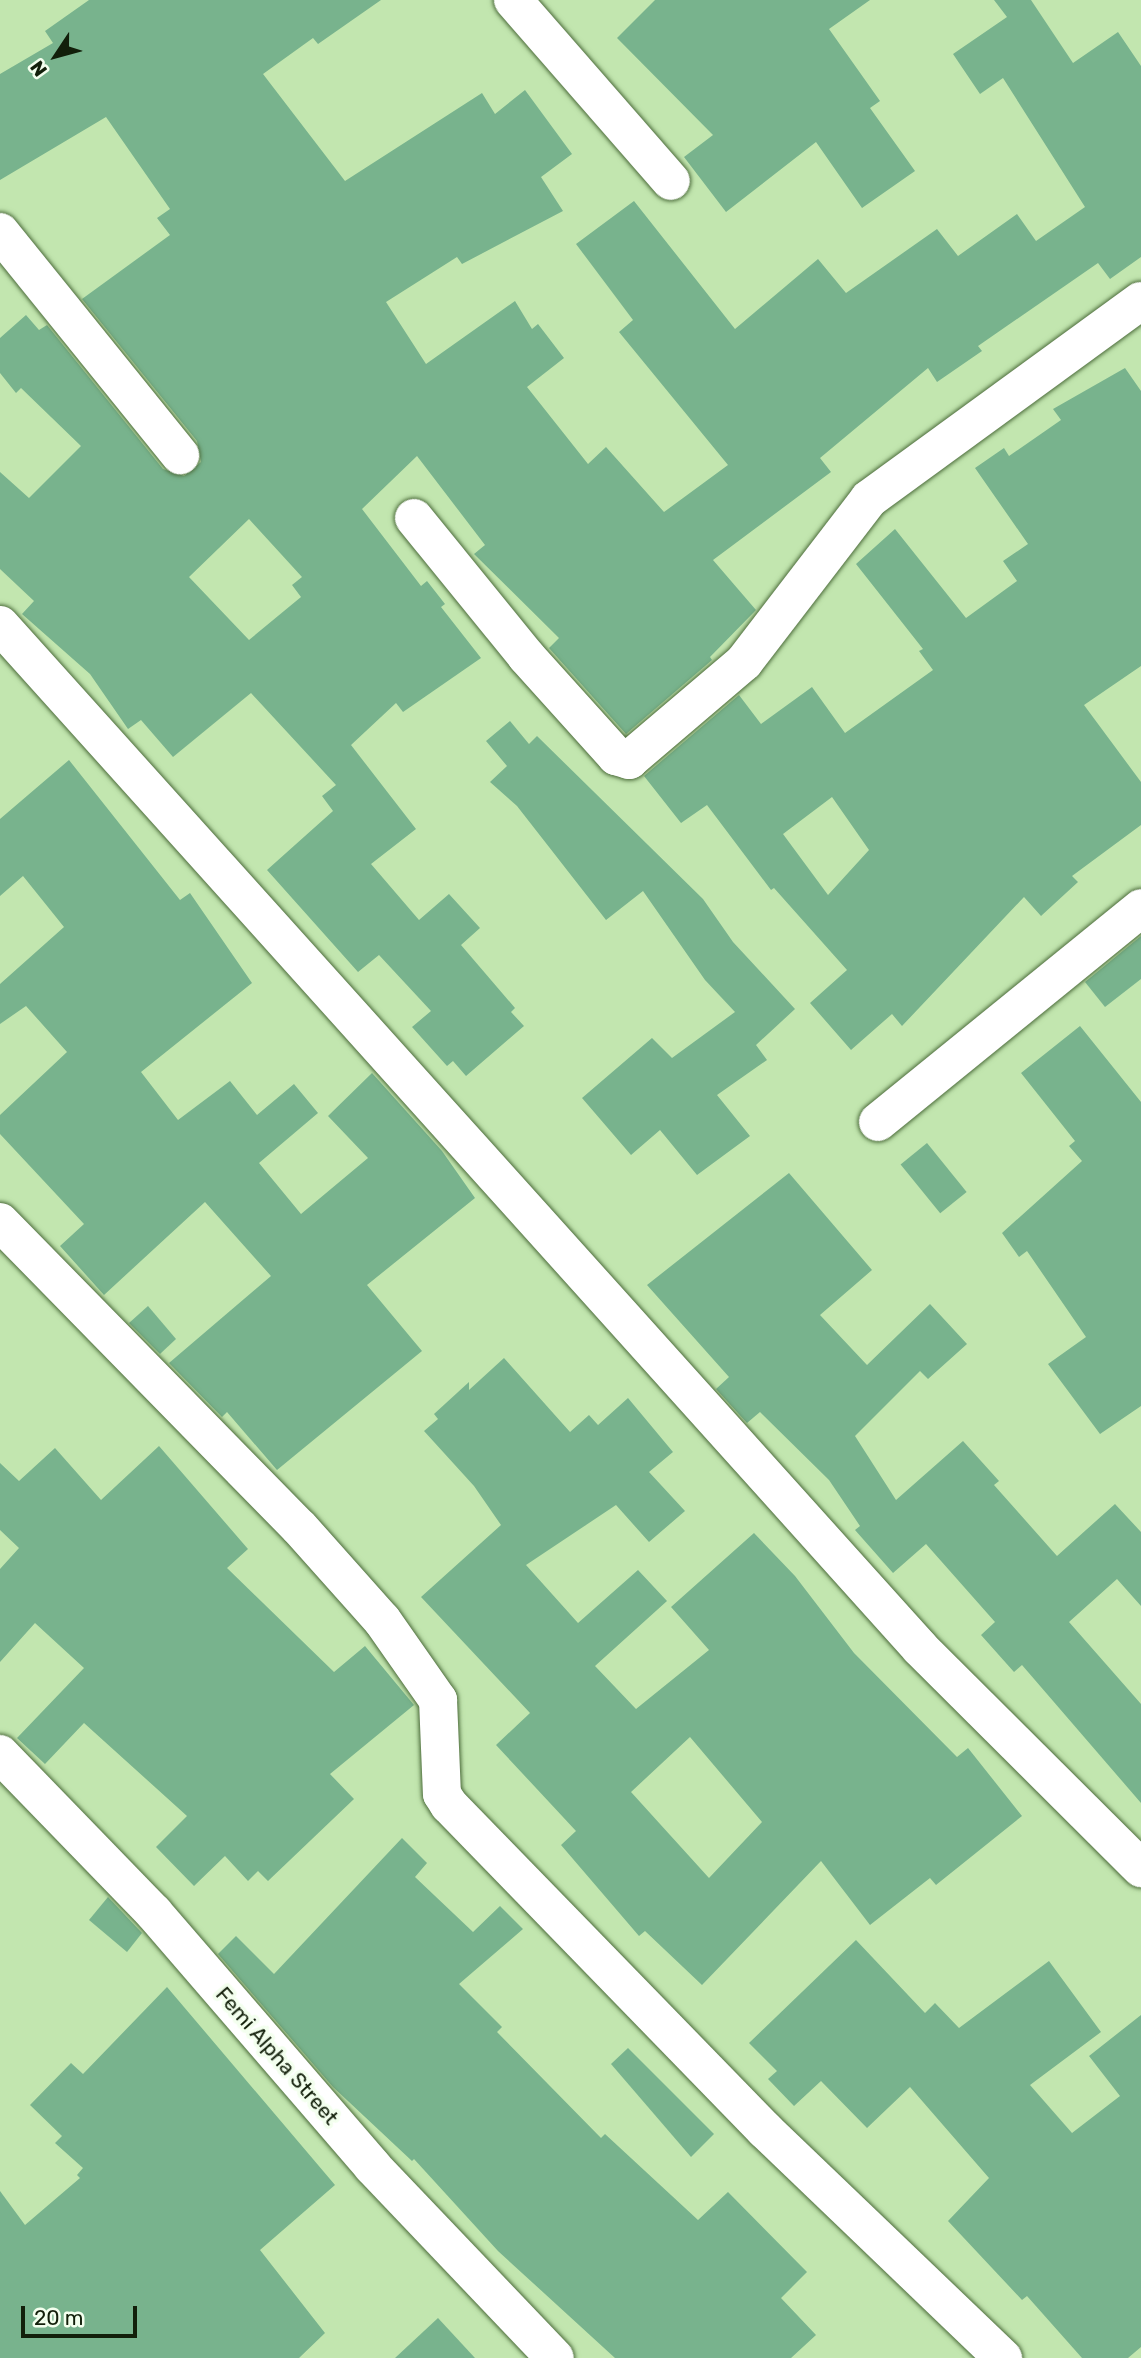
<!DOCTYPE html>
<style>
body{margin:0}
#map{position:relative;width:1141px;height:2358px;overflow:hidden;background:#c2e6af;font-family:Rubik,sans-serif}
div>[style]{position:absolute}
.building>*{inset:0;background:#78b38d;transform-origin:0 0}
.roads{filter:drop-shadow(0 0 2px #4c6c3b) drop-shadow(0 0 2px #4c6c3b)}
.minor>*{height:38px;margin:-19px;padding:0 19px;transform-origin:19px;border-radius:19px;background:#fff}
span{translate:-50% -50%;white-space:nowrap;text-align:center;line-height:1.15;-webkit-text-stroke:7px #f3ffee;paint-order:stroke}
.street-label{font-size:21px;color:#121f0a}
.north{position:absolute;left:21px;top:21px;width:70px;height:70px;-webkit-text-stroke:5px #f3ffee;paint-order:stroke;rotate:234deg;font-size:19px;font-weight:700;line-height:28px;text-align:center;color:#121f0a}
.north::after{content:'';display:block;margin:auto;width:24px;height:32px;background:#121f0a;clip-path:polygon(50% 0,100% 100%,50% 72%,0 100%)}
.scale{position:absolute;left:21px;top:2306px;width:116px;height:32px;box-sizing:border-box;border:4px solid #121f0a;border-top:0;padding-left:9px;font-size:21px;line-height:24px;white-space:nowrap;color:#121f0a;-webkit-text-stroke:5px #f3ffee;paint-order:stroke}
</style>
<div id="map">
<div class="building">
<i style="clip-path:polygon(evenodd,89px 0,381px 0,318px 44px,313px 38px,263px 74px,345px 181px,482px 93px,495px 114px,525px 90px,572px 154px,541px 177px,563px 211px,462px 264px,457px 257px,386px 302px,426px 364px,515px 301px,532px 329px,538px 324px,564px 358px,527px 387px,588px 464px,606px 447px,664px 512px,728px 465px,619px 332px,633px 320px,576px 244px,634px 201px,735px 329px,818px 259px,846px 293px,937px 229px,958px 256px,1017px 214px,1036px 241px,1085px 207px,1003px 78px,980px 94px,953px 54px,1007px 17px,994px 0,1031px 0,1073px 63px,1118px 32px,1141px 66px,1141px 257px,1110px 279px,1098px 263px,978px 346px,982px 351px,937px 382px,928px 368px,820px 458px,831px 472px,713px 560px,756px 610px,710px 657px,712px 660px,626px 734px,549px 648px,559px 638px,474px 554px,485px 545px,417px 456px,362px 509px,421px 586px,427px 581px,445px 604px,441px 607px,481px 658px,403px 712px,396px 703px,351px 745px,416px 829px,371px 864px,419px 920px,449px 894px,480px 928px,461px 945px,515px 1008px,511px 1012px,524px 1026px,466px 1076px,453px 1061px,447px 1066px,412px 1027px,431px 1011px,379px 955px,358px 972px,267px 870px,333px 811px,322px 796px,336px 785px,251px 693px,173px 757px,141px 720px,128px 729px,90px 674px,22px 614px,34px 601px,0 569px,0 472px,29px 498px,81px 446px,21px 388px,16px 393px,0 373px,0 338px,26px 315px,39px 330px,47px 325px,163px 469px,184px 476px,201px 462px,197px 441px,82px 299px,170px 235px,157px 218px,170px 209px,106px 117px,0 180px,0 74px,53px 43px,45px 31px,89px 0,249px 519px,302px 577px,292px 585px,301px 597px,249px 640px,189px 577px,249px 519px)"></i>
<i style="clip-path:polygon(655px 0,870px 0,829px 29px,880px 101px,870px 108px,915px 171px,862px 208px,816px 142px,726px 212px,684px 157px,713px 135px,617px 38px)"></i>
<i style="clip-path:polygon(evenodd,1125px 368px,1141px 391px,1141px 666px,1084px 705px,1141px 782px,1141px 825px,1072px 876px,1078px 882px,1041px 916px,1024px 897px,902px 1026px,892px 1014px,851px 1050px,810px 1003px,847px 970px,774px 888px,771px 890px,707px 805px,681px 823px,644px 776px,739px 695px,761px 724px,812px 687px,845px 733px,933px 670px,919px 651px,923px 649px,856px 564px,895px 529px,966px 618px,1017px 581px,1003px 561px,1028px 544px,975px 468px,1004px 448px,1009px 456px,1061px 420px,1053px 409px,1125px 368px,832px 797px,869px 850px,828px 895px,783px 834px,832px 797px)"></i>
<i style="clip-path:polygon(510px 721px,529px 744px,537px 736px,703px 899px,733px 942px,795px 1009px,756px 1045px,767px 1060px,717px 1095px,750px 1136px,697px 1175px,660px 1130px,631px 1155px,582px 1098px,652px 1038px,672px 1058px,735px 1012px,705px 980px,643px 891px,606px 920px,517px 806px,490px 782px,507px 766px,486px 741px)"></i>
<i style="clip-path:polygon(69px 760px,180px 900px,190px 893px,252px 983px,141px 1072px,178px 1120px,230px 1081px,257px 1115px,294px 1084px,318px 1113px,259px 1163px,301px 1214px,368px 1158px,328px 1116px,372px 1073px,442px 1151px,475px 1198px,367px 1285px,422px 1351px,277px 1470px,227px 1412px,222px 1417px,169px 1363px,271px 1276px,205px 1202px,104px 1295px,60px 1246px,84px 1224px,0 1134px,0 1115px,67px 1052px,26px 1006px,0 1024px,0 984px,64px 927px,23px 876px,0 896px,0 819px)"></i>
<i style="clip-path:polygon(1141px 936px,1141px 979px,1105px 1007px,1085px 982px)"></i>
<i style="clip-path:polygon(1080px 1026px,1141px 1102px,1141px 1406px,1100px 1434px,1048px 1364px,1086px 1337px,1027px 1251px,1019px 1257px,1002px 1233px,1082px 1161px,1069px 1146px,1075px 1141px,1021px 1073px)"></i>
<i style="left:927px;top:1143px;width:63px;height:34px;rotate:51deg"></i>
<i style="clip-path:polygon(789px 1173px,872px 1270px,820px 1315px,867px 1365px,930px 1304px,967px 1344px,928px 1379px,920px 1371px,855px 1436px,896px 1500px,963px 1441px,999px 1481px,994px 1485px,1057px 1556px,1115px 1504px,1141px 1532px,1141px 1606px,1117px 1579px,1069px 1622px,1141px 1704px,1141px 1803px,1022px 1665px,1014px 1672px,981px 1635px,995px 1622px,926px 1544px,893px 1573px,855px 1530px,860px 1526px,829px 1480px,760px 1412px,747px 1423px,716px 1389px,729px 1377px,647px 1285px)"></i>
<i style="clip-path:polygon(148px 1306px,176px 1339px,160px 1354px,129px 1323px)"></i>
<i style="clip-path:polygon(evenodd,504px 1358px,570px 1432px,589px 1415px,598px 1425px,628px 1398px,673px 1452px,649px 1472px,685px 1511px,649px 1542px,616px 1505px,526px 1565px,578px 1623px,638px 1570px,667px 1601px,595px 1666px,636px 1709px,709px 1650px,671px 1607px,754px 1533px,795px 1576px,854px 1653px,957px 1757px,968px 1748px,1022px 1816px,936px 1885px,930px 1878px,870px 1925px,821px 1861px,702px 1985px,645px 1931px,639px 1936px,561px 1845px,576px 1831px,496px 1745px,530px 1713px,421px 1597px,501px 1525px,474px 1486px,424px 1431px,438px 1419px,434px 1414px,469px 1382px,469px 1390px,504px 1358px,690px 1737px,762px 1822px,709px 1878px,631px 1792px,690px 1737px)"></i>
<i style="clip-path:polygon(159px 1446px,248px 1549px,227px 1568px,334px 1672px,365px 1646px,414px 1705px,330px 1774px,354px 1799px,268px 1881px,258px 1871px,248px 1881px,225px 1856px,194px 1886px,156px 1847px,187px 1816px,84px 1723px,45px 1764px,17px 1738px,84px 1668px,35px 1623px,0 1662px,0 1569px,19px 1548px,0 1530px,0 1463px,19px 1481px,55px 1448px,101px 1500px)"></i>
<i style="clip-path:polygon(402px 1838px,427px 1863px,415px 1877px,473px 1932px,500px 1906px,523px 1929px,459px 1984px,502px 2027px,497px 2032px,601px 2138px,605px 2134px,698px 2220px,728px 2192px,807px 2272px,781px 2298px,816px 2335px,791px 2358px,615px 2358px,498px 2251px,414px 2159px,412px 2161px,333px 2087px,218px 1954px,236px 1936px,274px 1974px)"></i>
<i style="clip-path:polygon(108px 1897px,142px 1933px,127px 1952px,89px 1920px)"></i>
<i style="clip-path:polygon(856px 1940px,925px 2013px,935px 2003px,959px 2028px,1049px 1961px,1101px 2032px,1030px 2085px,1072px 2133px,1120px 2096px,1089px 2056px,1141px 2015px,1141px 2347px,1128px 2358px,1082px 2358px,1027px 2296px,1022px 2300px,948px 2221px,989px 2178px,910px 2087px,867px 2128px,821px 2081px,794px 2106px,768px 2079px,777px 2071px,749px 2043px)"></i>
<i style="clip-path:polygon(167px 1987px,335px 2185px,260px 2250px,325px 2333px,299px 2358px,0 2358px,0 2191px,25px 2225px,80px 2178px,77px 2175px,83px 2168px,55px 2143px,62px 2136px,30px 2105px,71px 2063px,83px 2074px)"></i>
<i style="clip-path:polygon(628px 2048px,714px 2134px,691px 2157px,611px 2064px)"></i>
<i style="clip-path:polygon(438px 2318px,475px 2358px,395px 2358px)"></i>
</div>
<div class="roads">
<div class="minor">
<i style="left:513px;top:0;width:240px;rotate:48.9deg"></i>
<i style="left:0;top:232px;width:287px;rotate:51.1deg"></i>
<i style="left:414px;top:518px;width:178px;rotate:50.9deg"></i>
<i style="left:526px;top:656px;width:135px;rotate:48deg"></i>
<i style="left:616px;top:756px;width:14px;rotate:17deg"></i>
<i style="left:629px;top:760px;width:151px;rotate:-40.4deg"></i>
<i style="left:744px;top:662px;width:205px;rotate:-52.5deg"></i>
<i style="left:869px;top:499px;width:336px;rotate:-36.1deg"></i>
<i style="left:0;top:625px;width:1376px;rotate:48.03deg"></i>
<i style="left:920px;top:1648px;width:312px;rotate:44.9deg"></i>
<i style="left:878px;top:1122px;width:339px;rotate:-39.1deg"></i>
<i style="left:0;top:1222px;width:427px;rotate:45.6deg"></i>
<i style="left:299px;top:1527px;width:125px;rotate:48.3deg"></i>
<i style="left:382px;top:1620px;width:98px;rotate:55deg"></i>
<i style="left:438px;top:1700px;width:94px;rotate:87.6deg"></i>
<i style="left:442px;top:1794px;width:13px;rotate:58deg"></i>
<i style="left:449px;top:1805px;width:453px;rotate:45.8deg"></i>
<i style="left:765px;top:2130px;width:330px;rotate:43.8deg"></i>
<i style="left:0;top:1754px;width:221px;rotate:45.9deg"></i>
<i style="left:154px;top:1913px;width:334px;rotate:49.2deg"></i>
<i style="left:372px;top:2166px;width:265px;rotate:46.4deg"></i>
</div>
</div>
<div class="street-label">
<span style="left:277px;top:2056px;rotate:49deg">Femi Alpha Street</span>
</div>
<div class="north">N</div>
<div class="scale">20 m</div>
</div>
